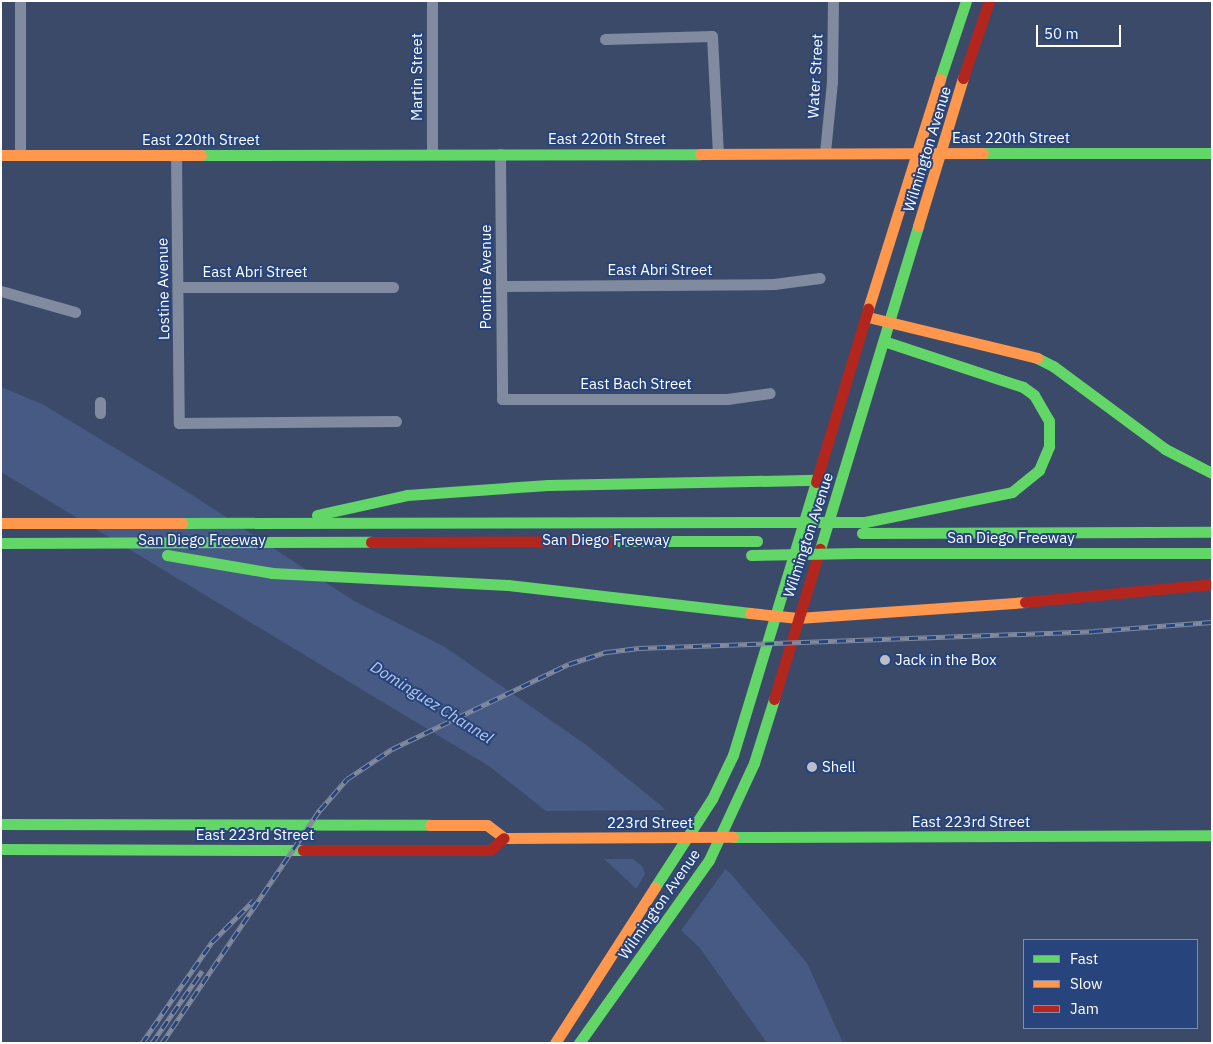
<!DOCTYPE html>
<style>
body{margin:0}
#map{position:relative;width:1213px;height:1044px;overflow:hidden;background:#3b4a69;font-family:"IBM Plex Sans",sans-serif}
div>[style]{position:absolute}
.water>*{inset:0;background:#465a83}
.pier>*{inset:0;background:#3b4a69}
.street>*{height:11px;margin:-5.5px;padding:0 5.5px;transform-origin:5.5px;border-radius:5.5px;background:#808ba0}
.fast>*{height:11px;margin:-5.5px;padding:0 5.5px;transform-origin:5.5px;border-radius:5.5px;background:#63d668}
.slow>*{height:11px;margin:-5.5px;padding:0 5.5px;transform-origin:5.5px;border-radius:5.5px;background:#ff974d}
.jam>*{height:11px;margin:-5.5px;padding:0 5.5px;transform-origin:5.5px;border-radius:5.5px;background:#b3261e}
.rail>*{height:5px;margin-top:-2.5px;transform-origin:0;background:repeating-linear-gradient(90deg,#27447d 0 9px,#818ba0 0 18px);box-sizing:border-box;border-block:1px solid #818ba0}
.fast-bridge>*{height:11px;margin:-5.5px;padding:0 5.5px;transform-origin:5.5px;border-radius:5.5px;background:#63d668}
.dots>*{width:14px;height:14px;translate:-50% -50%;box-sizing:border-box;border:2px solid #27447d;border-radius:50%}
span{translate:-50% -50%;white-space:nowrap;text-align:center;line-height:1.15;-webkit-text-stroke:4px #27447d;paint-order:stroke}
.street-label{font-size:15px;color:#fff}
.poi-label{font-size:15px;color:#fff}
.left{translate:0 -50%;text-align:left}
.water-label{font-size:16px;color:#b8caec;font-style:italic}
.frame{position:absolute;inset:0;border:2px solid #fff;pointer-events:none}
.legend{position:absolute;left:1023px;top:939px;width:175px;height:90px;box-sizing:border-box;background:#27447d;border:1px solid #7d8fb1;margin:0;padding:6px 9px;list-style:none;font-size:15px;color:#fff}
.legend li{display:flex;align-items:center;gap:10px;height:25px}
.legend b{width:25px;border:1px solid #7d8fb1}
.scale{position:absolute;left:1036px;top:25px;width:85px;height:22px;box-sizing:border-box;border:2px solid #fff;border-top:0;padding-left:6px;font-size:15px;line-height:18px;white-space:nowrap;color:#fff;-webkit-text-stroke:4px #27447d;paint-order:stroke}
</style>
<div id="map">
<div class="water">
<i style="clip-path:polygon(1px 387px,42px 404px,183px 489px,354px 601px,445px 647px,585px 744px,659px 804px,731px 874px,807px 963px,843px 1043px,767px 1043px,700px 948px,588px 844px,489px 766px,1px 472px)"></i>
</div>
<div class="pier">
<i style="clip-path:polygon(669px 810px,727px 867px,680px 932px,635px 891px,645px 874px,642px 866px,633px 859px,600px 859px,542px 811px)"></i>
</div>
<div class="street">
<i style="left:20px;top:1px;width:154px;rotate:90deg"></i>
<i style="left:432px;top:1px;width:151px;rotate:90deg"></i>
<i style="left:605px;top:39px;width:107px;rotate:-1.6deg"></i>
<i style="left:712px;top:36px;width:117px;rotate:87.1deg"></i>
<i style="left:825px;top:152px;width:70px;rotate:-84.3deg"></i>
<i style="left:832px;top:82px;width:81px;rotate:-89.3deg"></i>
<i style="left:500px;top:154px;width:245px;rotate:89.5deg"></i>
<i style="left:502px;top:399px;width:225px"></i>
<i style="left:727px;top:399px;width:43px;rotate:-7.9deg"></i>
<i style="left:176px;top:155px;width:268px;rotate:89.4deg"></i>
<i style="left:179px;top:423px;width:217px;rotate:-0.5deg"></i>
<i style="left:501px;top:286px;width:273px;rotate:-0.4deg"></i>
<i style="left:774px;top:284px;width:46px;rotate:-7.4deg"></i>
<i style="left:178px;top:287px;width:215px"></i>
<i style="left:1px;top:291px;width:77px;rotate:15.8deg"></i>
<i style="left:100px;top:402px;width:11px;rotate:90deg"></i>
</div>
<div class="fast">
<i style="left:940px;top:79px;width:82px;rotate:-71.6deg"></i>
<i style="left:983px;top:153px;width:229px"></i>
<i style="left:201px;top:155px;width:499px;rotate:-0.1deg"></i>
<i style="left:1037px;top:358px;width:18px;rotate:27deg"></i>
<i style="left:1053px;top:366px;width:139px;rotate:36.5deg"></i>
<i style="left:1165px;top:449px;width:53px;rotate:27.1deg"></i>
<i style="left:317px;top:515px;width:92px;rotate:-12.5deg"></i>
<i style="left:407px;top:495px;width:141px;rotate:-4.1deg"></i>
<i style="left:548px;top:485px;width:268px;rotate:-1.1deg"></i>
<i style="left:865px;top:522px;width:150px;rotate:-11.5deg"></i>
<i style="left:1012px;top:492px;width:35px;rotate:-39deg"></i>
<i style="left:1039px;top:470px;width:26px;rotate:-67deg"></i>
<i style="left:1049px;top:446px;width:25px;rotate:-90deg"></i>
<i style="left:1049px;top:421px;width:30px;rotate:-120deg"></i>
<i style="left:1034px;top:395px;width:14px;rotate:-144deg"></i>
<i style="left:1023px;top:387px;width:146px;rotate:-161.7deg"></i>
<i style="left:182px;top:523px;width:580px;rotate:-0.1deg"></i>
<i style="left:862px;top:533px;width:350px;rotate:-0.2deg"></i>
<i style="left:610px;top:541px;width:147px"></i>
<i style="left:1px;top:543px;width:370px;rotate:-0.2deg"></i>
<i style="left:820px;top:549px;width:338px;rotate:-73.1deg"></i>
<i style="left:857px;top:553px;width:355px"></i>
<i style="left:167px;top:555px;width:107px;rotate:9.7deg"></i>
<i style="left:272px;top:573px;width:236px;rotate:2.9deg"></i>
<i style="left:508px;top:585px;width:244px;rotate:6.6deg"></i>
<i style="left:1px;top:824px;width:429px;rotate:0.1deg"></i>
<i style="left:733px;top:837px;width:479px;rotate:-0.2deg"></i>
<i style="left:1px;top:849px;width:302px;rotate:0.2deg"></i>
<i style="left:655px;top:887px;width:105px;rotate:-57.1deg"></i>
<i style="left:712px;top:799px;width:49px;rotate:-64.5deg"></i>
<i style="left:733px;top:755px;width:285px;rotate:-73.1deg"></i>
<i style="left:579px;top:1043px;width:224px;rotate:-54.6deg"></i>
<i style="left:709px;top:860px;width:107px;rotate:-65.1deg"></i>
<i style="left:754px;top:763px;width:67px;rotate:-72.6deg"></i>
</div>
<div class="slow">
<i style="left:700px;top:154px;width:283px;rotate:-0.2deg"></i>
<i style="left:1px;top:155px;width:200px"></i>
<i style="left:918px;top:226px;width:155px;rotate:-73.1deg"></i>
<i style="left:868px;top:309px;width:241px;rotate:-72.6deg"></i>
<i style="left:868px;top:317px;width:174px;rotate:13.6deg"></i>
<i style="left:1px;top:523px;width:181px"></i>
<i style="left:750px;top:613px;width:48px;rotate:5.9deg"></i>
<i style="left:798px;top:618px;width:228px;rotate:-4deg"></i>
<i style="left:430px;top:825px;width:57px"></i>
<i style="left:487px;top:825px;width:21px;rotate:37deg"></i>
<i style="left:504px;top:838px;width:229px;rotate:-0.3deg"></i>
<i style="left:555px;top:1043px;width:185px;rotate:-57.3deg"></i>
</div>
<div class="jam">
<i style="left:963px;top:78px;width:81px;rotate:-71.3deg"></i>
<i style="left:816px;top:482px;width:181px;rotate:-73.3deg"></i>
<i style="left:371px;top:542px;width:239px;rotate:-0.2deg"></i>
<i style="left:1025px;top:602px;width:188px;rotate:-5.5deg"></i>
<i style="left:774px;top:699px;width:157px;rotate:-73deg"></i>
<i style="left:303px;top:850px;width:187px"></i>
<i style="left:490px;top:850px;width:18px;rotate:-41deg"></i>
</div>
<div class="rail">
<i style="left:142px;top:1043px;width:123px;rotate:-55.3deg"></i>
<i style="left:212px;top:942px;width:59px;rotate:-45deg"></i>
<i style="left:152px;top:1043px;width:88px;rotate:-55.2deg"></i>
<i style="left:162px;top:1043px;width:282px;rotate:-55.9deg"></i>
<i style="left:320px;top:810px;width:41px;rotate:-48.9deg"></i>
<i style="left:347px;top:779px;width:54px;rotate:-33.7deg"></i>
<i style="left:392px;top:749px;width:196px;rotate:-25.7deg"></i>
<i style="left:569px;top:664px;width:40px;rotate:-18deg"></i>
<i style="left:607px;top:652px;width:32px;rotate:-7deg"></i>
<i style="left:639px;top:648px;width:455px;rotate:-2.1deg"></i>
<i style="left:1094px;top:631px;width:118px;rotate:-4.4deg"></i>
</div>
<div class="fast-bridge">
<i style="left:762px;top:522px;width:103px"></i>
<i style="left:751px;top:555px;width:106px;rotate:-1.1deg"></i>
</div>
<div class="dots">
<i style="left:885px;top:660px;background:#bac0ca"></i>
<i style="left:812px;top:767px;background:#bac0ca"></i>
</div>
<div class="street-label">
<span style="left:815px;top:76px;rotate:-87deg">Water Street</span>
<span style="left:417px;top:77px;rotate:-90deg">Martin Street</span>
<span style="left:1011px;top:138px">East 220th Street</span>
<span style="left:607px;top:139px">East 220th Street</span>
<span style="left:201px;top:140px">East 220th Street</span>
<span style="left:927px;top:149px;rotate:-73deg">Wilmington Avenue</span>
<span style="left:660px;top:270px">East Abri Street</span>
<span style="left:255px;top:272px">East Abri Street</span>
<span style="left:486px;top:277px;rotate:-90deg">Pontine Avenue</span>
<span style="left:163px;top:289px;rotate:-91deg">Lostine Avenue</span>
<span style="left:636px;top:384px">East Bach Street</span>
<span style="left:808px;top:535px;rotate:-72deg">Wilmington Avenue</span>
<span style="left:1011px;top:538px">San Diego Freeway</span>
<span style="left:202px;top:540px">San Diego Freeway</span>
<span style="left:606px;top:540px">San Diego Freeway</span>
<span style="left:971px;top:822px">East 223rd Street</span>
<span style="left:650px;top:823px">223rd Street</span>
<span style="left:255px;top:835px">East 223rd Street</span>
<span style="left:659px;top:904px;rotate:-55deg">Wilmington Avenue</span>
</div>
<div class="poi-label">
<span class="left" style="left:895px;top:660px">Jack in the Box</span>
<span class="left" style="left:822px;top:767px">Shell</span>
</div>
<div class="water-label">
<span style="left:432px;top:702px;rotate:32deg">Dominguez Channel</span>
</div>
<div class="frame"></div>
<ul class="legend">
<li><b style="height:6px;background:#63d668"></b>Fast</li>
<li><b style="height:6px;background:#ff974d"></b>Slow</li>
<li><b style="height:6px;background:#b3261e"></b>Jam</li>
</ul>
<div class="scale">50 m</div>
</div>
